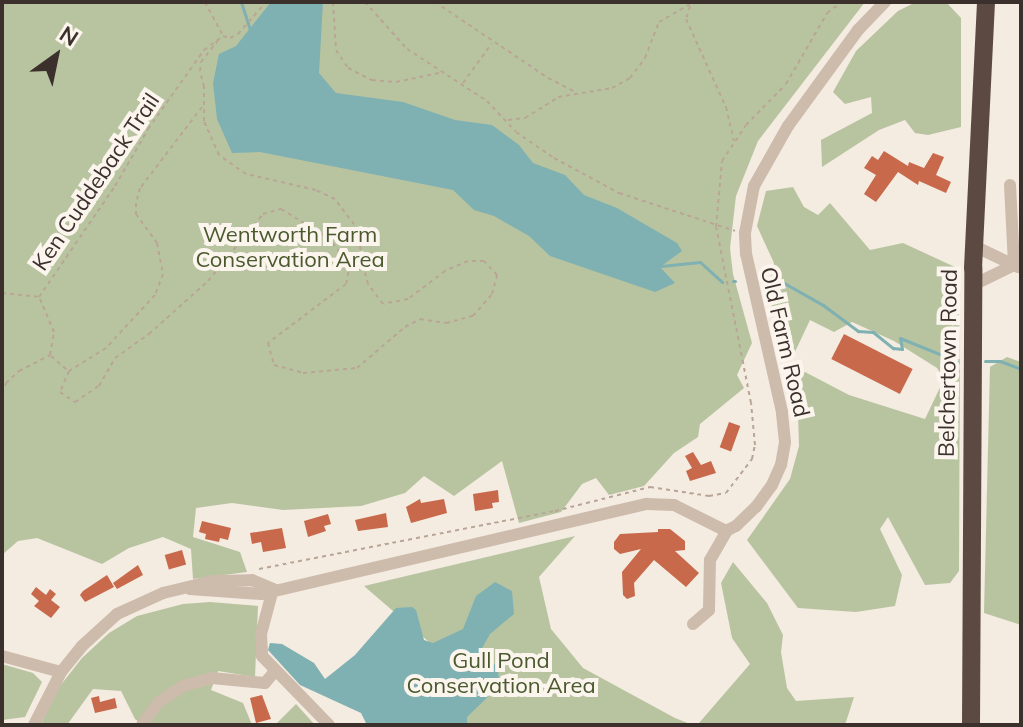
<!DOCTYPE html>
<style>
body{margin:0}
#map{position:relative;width:1023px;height:727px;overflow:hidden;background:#f4ebe1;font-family:Mulish,sans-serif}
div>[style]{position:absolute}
.green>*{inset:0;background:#b8c4a0}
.water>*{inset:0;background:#7fb0b2}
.stream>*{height:3px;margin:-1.5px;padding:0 1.5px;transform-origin:1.5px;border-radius:1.5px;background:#7fb0b2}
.building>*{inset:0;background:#c8694b;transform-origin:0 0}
.path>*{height:2px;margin-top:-1px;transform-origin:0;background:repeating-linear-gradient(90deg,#b9a596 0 4px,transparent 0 8px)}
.minor>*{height:12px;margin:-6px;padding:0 6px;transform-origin:6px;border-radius:6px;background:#cdbbac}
.highway>*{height:18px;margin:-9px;padding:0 9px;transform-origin:9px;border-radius:9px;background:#5c4a42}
span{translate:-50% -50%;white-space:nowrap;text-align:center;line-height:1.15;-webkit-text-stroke:8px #fbf5ee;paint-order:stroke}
.street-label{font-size:22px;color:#3b302b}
.park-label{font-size:22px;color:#4a5a2e}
.frame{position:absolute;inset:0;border:4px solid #3b302b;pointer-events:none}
.north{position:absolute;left:16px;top:16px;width:80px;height:80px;-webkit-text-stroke:6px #fbf5ee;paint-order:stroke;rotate:33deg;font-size:22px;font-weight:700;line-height:32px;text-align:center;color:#3b302b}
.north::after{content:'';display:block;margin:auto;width:28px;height:36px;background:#3b302b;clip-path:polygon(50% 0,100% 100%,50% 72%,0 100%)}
</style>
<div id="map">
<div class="green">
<i style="clip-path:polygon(2px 2px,865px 2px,758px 141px,736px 196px,730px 248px,733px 274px,752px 343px,737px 375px,744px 388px,700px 424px,698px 437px,674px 453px,644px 486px,609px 495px,596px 478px,582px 484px,561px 512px,519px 523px,502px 461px,454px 496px,424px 476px,405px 493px,361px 506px,283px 510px,232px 503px,196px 508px,193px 537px,240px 552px,247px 572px,193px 579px,191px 549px,163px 537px,129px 548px,102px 564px,37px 538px,18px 541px,2px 555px)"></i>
<i style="clip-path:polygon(916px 2px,946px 2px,961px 18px,961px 127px,928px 135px,915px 133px,905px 120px,879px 130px,822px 167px,821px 140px,872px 113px,871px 97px,845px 104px,833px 92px,856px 51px,898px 11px)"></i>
<i style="clip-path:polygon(793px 187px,804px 207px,818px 215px,830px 203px,870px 250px,903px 243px,955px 267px,960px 331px,959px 571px,950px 583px,925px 585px,888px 517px,880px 529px,902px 575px,895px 606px,856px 612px,798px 608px,747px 540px,790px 479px,799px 446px,798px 413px,791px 379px,805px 372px,849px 395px,925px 419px,944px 379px,937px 368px,894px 341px,852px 322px,834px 332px,810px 320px,793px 356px,785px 350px,768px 293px,774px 263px,757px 226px,766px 191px)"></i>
<i style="clip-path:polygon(1007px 357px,1021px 362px,1021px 625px,984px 613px,990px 367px)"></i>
<i style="clip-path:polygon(575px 536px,539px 577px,551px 629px,583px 668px,675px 718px,690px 724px,699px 723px,750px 664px,732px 638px,721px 583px,733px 562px,767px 603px,783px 635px,781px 652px,787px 688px,796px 701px,854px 697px,846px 722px,843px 725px,395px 725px,451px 661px,364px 586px)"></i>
<i style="clip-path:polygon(210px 602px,258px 606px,255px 677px,218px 671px,211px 690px,243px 703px,252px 725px,143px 725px,135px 719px,121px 691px,93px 689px,67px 725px,41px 725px,56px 691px,82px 658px,109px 633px,137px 616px,183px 604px)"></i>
<i style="clip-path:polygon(2px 664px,33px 673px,42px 682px,25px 717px,2px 720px)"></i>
<i style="clip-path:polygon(296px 704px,315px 725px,275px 725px)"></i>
</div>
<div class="water">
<i style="clip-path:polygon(271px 2px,323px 2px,319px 73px,336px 93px,403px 102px,455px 120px,492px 125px,519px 145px,533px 163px,565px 175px,584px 195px,617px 208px,677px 243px,682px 251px,660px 267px,675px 283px,655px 292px,550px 256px,529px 236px,494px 216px,474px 210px,453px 190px,260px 152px,232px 153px,217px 119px,213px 83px,219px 54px,236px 46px)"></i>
<i style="clip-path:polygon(495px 582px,512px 591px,514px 614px,490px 634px,481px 650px,498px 668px,499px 680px,495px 690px,467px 717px,467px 725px,367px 725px,361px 713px,300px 685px,268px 650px,270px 643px,282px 644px,314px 663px,325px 679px,355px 655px,396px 608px,412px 607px,416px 610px,424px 640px,433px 643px,463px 629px,476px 596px)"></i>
</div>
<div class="stream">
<i style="left:241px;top:2px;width:29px;rotate:72deg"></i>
<i style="left:661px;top:266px;width:39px;rotate:-6deg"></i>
<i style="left:700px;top:262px;width:30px;rotate:42deg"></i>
<i style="left:767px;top:279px;width:17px;rotate:13deg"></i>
<i style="left:784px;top:283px;width:45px;rotate:29.4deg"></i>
<i style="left:823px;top:305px;width:44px;rotate:36.6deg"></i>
<i style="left:858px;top:331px;width:15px;rotate:4deg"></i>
<i style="left:873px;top:332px;width:26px;rotate:39deg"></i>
<i style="left:893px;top:348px;width:9px;rotate:6deg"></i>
<i style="left:902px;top:349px;width:11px;rotate:-100deg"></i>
<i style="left:900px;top:338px;width:61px;rotate:22deg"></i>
<i style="left:733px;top:281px;width:2px"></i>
<i style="left:985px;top:361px;width:15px"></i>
<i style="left:1000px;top:361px;width:22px;rotate:21deg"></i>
</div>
<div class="building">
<i style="clip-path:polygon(884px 151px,908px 166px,909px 162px,924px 168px,933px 153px,944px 157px,936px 175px,951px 182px,946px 193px,919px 181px,918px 185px,898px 172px,876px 202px,864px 194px,876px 175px,864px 168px,872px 156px,878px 160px)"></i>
<i style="left:844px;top:334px;width:77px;height:28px;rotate:27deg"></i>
<i style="left:729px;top:422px;width:12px;height:27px;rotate:20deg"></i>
<i style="clip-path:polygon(693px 452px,701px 465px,711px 461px,716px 473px,690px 481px,686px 471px,692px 468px,685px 456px)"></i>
<i style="clip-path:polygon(498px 490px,499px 502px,492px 503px,493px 508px,475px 511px,473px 494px)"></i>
<i style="clip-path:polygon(420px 499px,421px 503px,444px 499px,447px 513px,411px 523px,406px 507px)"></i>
<i style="clip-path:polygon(386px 513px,388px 527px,358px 531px,355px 520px)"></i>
<i style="clip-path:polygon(328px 514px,331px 524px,324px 526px,326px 531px,308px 537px,304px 521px)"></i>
<i style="clip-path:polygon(202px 521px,231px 528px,228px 540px,220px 538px,219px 542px,205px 539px,206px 534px,199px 532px)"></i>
<i style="clip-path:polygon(282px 528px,286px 548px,263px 552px,261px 542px,252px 544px,250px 533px)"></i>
<i style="clip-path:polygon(658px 529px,670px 529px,685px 541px,685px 550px,675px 551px,699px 573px,686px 587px,654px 560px,634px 583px,635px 596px,627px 599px,623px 595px,622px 572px,641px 549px,620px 554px,614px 549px,614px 542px,620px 534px,658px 532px)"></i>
<i style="left:182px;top:550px;width:15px;height:18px;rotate:74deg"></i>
<i style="clip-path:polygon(138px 565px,143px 575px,117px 589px,113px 583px)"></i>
<i style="clip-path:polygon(107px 575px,114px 587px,85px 602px,80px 595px,83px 591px)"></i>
<i style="clip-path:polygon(36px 587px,46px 595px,50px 589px,56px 594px,51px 600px,60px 607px,51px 618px,34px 606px,39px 601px,31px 594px)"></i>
<i style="clip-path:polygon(262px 695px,271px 719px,256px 723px,250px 698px)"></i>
<i style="clip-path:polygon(99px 696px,100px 702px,115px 698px,117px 708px,95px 713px,91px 698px)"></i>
</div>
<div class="path">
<i style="left:205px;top:2px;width:38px;rotate:62deg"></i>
<i style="left:333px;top:2px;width:48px;rotate:86.4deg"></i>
<i style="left:336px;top:50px;width:22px;rotate:56deg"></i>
<i style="left:348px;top:68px;width:27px;rotate:27deg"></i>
<i style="left:372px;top:80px;width:24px;rotate:5deg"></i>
<i style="left:396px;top:82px;width:49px;rotate:-11.8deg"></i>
<i style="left:365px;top:2px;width:63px;rotate:48.2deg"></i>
<i style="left:407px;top:49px;width:95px;rotate:33deg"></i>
<i style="left:487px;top:101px;width:42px;rotate:46.9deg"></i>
<i style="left:516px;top:132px;width:46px;rotate:34.4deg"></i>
<i style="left:554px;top:158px;width:74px;rotate:28.3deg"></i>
<i style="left:619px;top:193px;width:122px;rotate:18.1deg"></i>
<i style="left:435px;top:2px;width:136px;rotate:33.9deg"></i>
<i style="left:548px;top:78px;width:29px;rotate:27deg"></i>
<i style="left:690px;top:6px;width:14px;rotate:107deg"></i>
<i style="left:686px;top:19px;width:97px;rotate:65.6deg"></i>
<i style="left:726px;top:107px;width:35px;rotate:77deg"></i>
<i style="left:463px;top:83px;width:49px;rotate:-54.1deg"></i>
<i style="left:202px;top:107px;width:102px;rotate:127.4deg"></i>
<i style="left:140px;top:188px;width:16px;rotate:105deg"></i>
<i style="left:136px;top:203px;width:11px;rotate:90deg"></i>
<i style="left:136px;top:214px;width:36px;rotate:54deg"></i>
<i style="left:157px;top:243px;width:32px;rotate:79deg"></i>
<i style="left:163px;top:274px;width:22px;rotate:111deg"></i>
<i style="left:155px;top:295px;width:72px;rotate:132.8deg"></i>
<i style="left:106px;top:348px;width:44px;rotate:148.1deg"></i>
<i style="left:69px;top:371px;width:23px;rotate:113deg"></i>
<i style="left:60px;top:392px;width:18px;rotate:34deg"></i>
<i style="left:75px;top:402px;width:29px;rotate:-34deg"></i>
<i style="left:99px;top:386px;width:32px;rotate:-60deg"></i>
<i style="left:115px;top:358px;width:42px;rotate:-35.2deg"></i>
<i style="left:149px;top:334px;width:79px;rotate:-41.9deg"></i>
<i style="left:208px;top:281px;width:87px;rotate:-50.6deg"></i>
<i style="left:263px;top:214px;width:19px;rotate:-16deg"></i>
<i style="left:281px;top:209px;width:54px;rotate:31.3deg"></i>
<i style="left:327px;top:237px;width:35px;rotate:50deg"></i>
<i style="left:350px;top:264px;width:20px;rotate:101deg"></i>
<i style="left:346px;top:284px;width:98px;rotate:142.9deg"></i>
<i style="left:268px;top:343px;width:23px;rotate:75deg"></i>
<i style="left:274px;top:365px;width:30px;rotate:15deg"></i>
<i style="left:303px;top:373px;width:54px;rotate:-5.3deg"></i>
<i style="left:357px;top:368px;width:63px;rotate:-40.5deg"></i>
<i style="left:405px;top:327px;width:17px;rotate:-28deg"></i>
<i style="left:420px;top:319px;width:26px;rotate:9deg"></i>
<i style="left:446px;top:323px;width:28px;rotate:-15deg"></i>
<i style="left:473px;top:316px;width:29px;rotate:-49deg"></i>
<i style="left:492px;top:294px;width:20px;rotate:-75deg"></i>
<i style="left:497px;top:275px;width:19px;rotate:-133deg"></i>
<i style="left:484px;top:261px;width:16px;rotate:180deg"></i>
<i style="left:468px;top:261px;width:25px;rotate:157deg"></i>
<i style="left:445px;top:271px;width:46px;rotate:142.9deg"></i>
<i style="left:408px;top:299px;width:25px;rotate:169deg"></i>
<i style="left:383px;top:304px;width:25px;rotate:-127deg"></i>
<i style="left:368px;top:284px;width:27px;rotate:-105deg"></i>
<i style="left:361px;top:258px;width:27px;rotate:-94deg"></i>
<i style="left:359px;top:231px;width:40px;rotate:-127deg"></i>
<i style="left:335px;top:199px;width:21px;rotate:-155deg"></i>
<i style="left:316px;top:190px;width:72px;rotate:-167.1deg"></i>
<i style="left:246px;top:174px;width:33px;rotate:-145deg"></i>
<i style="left:219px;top:155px;width:37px;rotate:-114deg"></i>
<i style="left:204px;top:121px;width:34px;rotate:-90deg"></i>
<i style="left:204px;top:87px;width:16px;rotate:-104deg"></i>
<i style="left:200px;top:71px;width:9px;rotate:-84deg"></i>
<i style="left:201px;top:62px;width:28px;rotate:-52deg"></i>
<i style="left:508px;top:120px;width:17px;rotate:-7deg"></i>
<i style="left:525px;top:118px;width:39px;rotate:-32deg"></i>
<i style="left:558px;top:97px;width:55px;rotate:-9.5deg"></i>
<i style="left:612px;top:88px;width:21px;rotate:-29deg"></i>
<i style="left:630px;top:78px;width:25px;rotate:-53deg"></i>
<i style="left:645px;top:58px;width:39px;rotate:-69deg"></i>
<i style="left:659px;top:22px;width:38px;rotate:-30deg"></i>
<i style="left:2px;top:293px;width:36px;rotate:6deg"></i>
<i style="left:51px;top:356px;width:21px;rotate:41deg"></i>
<i style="left:2px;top:393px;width:11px;rotate:-68deg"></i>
<i style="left:6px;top:383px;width:18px;rotate:-43deg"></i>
<i style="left:19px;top:371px;width:35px;rotate:-27deg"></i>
<i style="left:50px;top:355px;width:23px;rotate:-80deg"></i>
<i style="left:54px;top:332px;width:38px;rotate:-113deg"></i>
<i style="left:39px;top:297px;width:135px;rotate:-55.6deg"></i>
<i style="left:115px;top:186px;width:66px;rotate:-59.9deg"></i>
<i style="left:148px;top:129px;width:97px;rotate:-54.7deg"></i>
<i style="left:204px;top:50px;width:24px;rotate:-36deg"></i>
<i style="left:223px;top:36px;width:7px;rotate:16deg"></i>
<i style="left:230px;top:38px;width:9px;rotate:-27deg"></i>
<i style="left:238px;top:34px;width:43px;rotate:-48.8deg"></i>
<i style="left:259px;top:569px;width:302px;rotate:-11.1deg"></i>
<i style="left:555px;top:511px;width:98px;rotate:-14.2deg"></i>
<i style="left:650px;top:487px;width:60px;rotate:8.7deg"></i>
<i style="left:709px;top:496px;width:17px;rotate:-10deg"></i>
<i style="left:726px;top:493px;width:43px;rotate:-52.6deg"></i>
<i style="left:752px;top:459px;width:14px;rotate:-78deg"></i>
<i style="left:755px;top:445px;width:42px;rotate:-95.4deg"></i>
<i style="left:751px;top:403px;width:179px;rotate:-101.2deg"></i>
<i style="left:716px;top:227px;width:66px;rotate:-84.8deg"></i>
<i style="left:722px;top:161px;width:43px;rotate:-56.3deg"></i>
<i style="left:746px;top:125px;width:57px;rotate:-45.7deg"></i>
<i style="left:786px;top:84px;width:82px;rotate:-60deg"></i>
<i style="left:827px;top:13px;width:19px;rotate:-36deg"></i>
</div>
<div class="minor">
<i style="left:1010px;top:185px;width:80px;rotate:87.1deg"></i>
<i style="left:974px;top:246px;width:49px;rotate:25.5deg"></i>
<i style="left:973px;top:285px;width:46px;rotate:-26deg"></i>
<i style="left:190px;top:589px;width:72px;rotate:4deg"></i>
<i style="left:262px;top:594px;width:395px;rotate:-13.2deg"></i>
<i style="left:647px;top:504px;width:27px;rotate:2deg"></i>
<i style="left:674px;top:505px;width:58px;rotate:26.6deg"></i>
<i style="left:726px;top:531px;width:11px;rotate:-27deg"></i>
<i style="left:736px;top:526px;width:28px;rotate:-44deg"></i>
<i style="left:756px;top:507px;width:27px;rotate:-54deg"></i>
<i style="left:772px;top:485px;width:22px;rotate:-66deg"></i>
<i style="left:781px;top:465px;width:23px;rotate:-80deg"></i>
<i style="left:785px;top:442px;width:30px;rotate:-96deg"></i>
<i style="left:782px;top:412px;width:162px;rotate:-102.8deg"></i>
<i style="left:746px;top:254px;width:21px;rotate:-93deg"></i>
<i style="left:745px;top:233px;width:48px;rotate:-79.2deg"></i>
<i style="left:754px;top:186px;width:69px;rotate:-60.5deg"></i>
<i style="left:788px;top:126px;width:119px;rotate:-53.9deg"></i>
<i style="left:858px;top:30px;width:39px;rotate:-46deg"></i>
<i style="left:273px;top:589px;width:47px;rotate:104.9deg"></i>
<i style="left:261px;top:634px;width:22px;rotate:87deg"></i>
<i style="left:262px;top:656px;width:96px;rotate:45.8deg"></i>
<i style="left:693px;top:624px;width:21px;rotate:-41deg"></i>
<i style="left:709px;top:610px;width:50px;rotate:-88.9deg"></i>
<i style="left:710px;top:560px;width:34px;rotate:-60deg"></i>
<i style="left:2px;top:656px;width:61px;rotate:15.2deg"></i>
<i style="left:34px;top:725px;width:59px;rotate:-63deg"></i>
<i style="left:61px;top:672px;width:33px;rotate:-51deg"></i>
<i style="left:82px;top:646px;width:47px;rotate:-42.4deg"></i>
<i style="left:117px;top:614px;width:51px;rotate:-24.5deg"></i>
<i style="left:163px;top:593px;width:51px;rotate:-13.5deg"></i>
<i style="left:213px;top:581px;width:39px;rotate:-1deg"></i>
<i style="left:252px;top:580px;width:23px;rotate:23deg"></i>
<i style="left:142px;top:725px;width:29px;rotate:-54deg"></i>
<i style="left:159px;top:702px;width:29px;rotate:-34deg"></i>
<i style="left:183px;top:686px;width:30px;rotate:-15deg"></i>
<i style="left:212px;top:678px;width:53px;rotate:5.4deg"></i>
<i style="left:265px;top:683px;width:16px;rotate:-50deg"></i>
</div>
<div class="highway">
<i style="left:971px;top:725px;width:457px;rotate:-89.7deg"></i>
<i style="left:973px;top:268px;width:266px;rotate:-87.2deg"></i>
</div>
<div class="street-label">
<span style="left:96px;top:182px;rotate:-56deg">Ken Cuddeback Trail</span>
<span style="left:785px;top:342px;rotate:77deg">Old Farm Road</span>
<span style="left:948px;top:363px;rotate:-89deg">Belchertown Road</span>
</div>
<div class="park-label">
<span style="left:290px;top:247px">Wentworth Farm<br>Conservation Area</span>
<span style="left:501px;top:673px">Gull Pond<br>Conservation Area</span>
</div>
<div class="frame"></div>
<div class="north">N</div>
</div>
